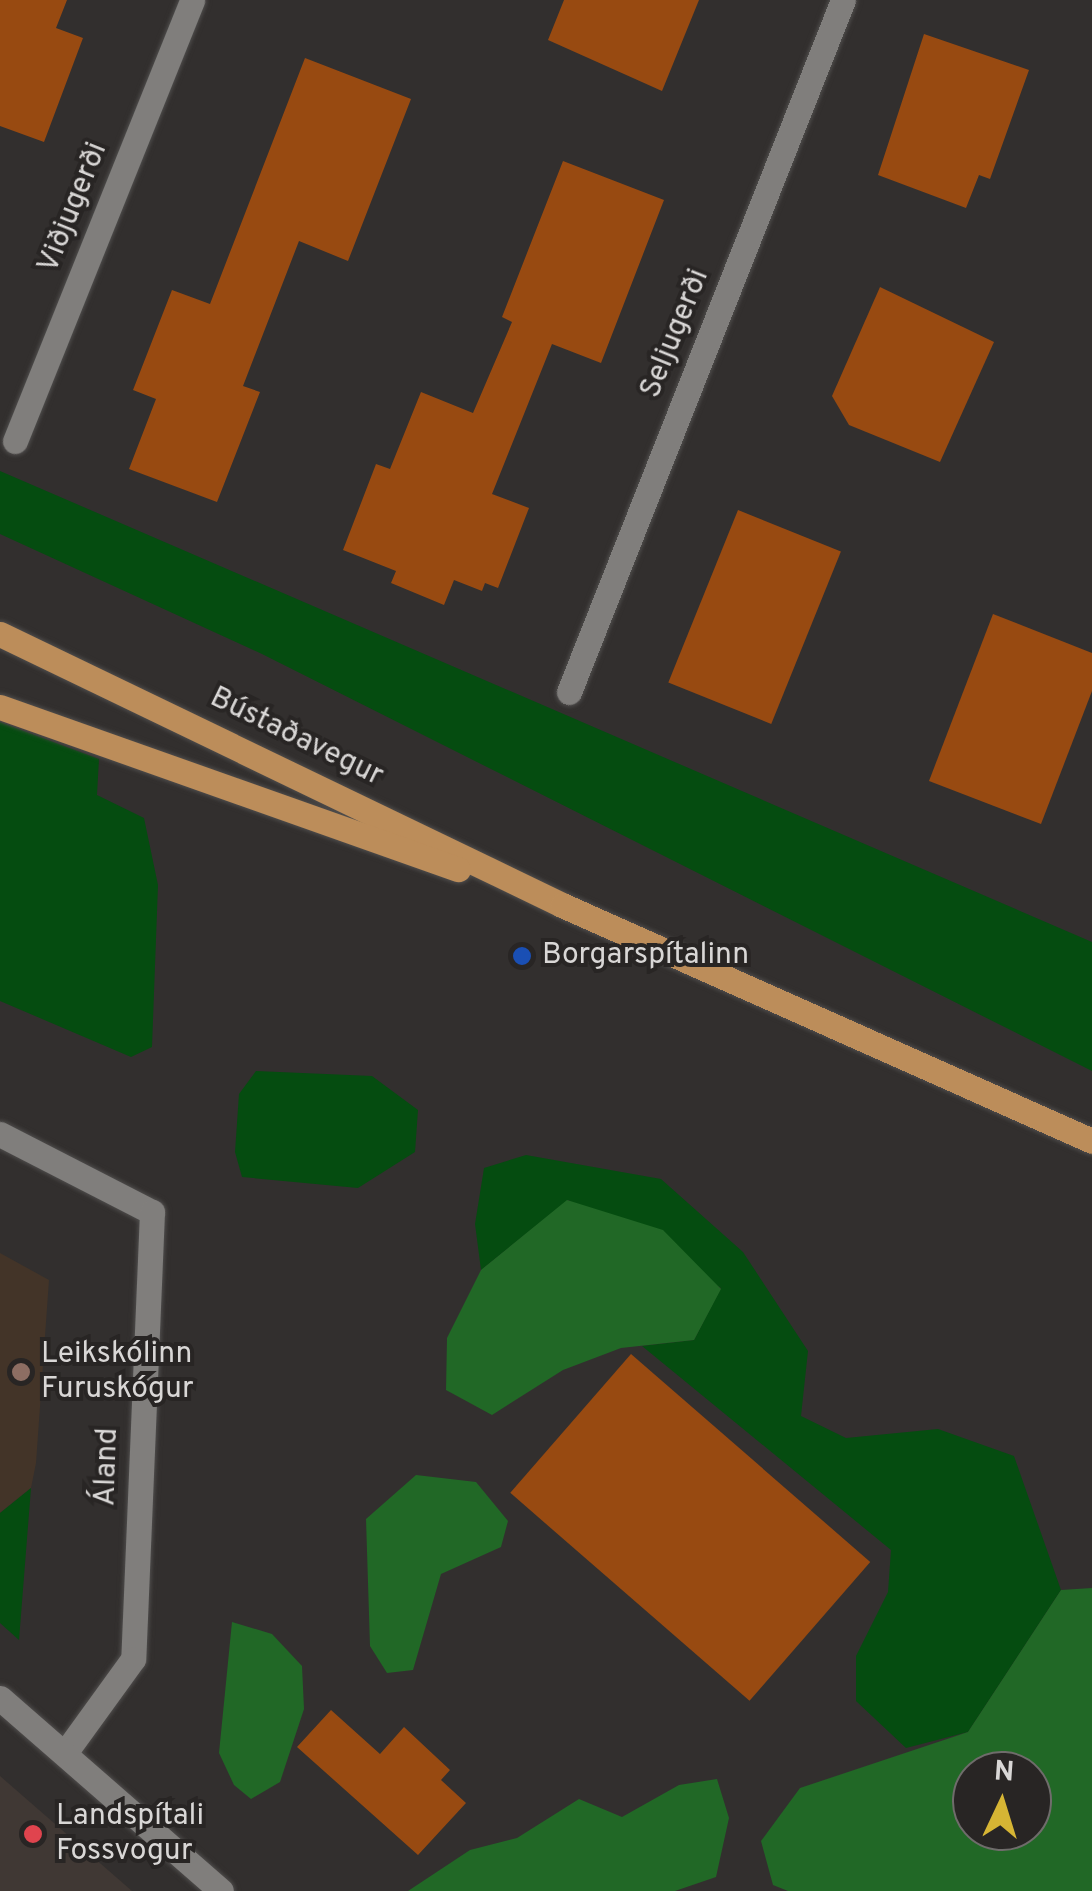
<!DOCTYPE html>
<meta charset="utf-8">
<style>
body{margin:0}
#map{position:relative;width:1092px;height:1891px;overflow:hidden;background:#322f2e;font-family:Overpass,sans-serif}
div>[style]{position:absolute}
.built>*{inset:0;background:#403834}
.education>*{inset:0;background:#433428}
.green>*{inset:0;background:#054c10}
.forest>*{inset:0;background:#216826}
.building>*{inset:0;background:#984a11;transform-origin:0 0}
.roads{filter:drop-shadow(0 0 2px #4f4d4c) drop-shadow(0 0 2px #4f4d4c)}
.minor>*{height:25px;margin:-12.5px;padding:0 12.5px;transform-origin:12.5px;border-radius:12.5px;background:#807e7c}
.major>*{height:25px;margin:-12.5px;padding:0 12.5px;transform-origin:12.5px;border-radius:12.5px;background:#bc8d5a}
.dots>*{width:28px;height:28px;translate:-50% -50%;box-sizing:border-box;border:5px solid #282524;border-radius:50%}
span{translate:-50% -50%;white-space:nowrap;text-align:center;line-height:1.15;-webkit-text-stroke:8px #282524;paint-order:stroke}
.street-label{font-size:30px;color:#d9d7d6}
.poi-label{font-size:30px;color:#d9d7d6}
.left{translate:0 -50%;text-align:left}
.north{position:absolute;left:952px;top:1751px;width:100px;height:100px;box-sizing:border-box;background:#282524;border:2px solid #6f6c6b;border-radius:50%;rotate:4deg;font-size:28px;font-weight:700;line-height:40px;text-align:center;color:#d9d7d6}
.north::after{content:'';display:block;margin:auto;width:35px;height:45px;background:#d6b534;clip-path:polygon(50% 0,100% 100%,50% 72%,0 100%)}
</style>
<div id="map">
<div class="built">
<i style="clip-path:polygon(0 1776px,132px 1891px,0 1891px)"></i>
</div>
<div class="education">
<i style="clip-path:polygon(0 1253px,49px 1280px,36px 1463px,31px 1488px,0 1513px)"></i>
</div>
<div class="green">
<i style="clip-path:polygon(0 471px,1092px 942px,1092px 1071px,262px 654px,0 534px)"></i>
<i style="clip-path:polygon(0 722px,99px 759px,97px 795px,144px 818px,158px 885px,152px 1047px,131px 1057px,0 1001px)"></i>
<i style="clip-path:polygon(256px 1071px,372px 1076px,418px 1110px,415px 1152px,358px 1188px,242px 1177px,235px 1152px,239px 1094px)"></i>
<i style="clip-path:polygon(526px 1155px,661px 1179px,743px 1252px,808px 1351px,801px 1416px,846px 1438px,938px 1429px,1014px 1456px,1061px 1590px,968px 1732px,906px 1748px,856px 1701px,856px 1656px,888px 1592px,891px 1550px,642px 1346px,694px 1340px,721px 1288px,568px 1200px,481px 1270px,475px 1224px,484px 1168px)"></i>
<i style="clip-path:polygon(31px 1488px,19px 1640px,0 1623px,0 1513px)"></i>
</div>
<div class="forest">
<i style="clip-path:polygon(567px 1200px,663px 1230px,721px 1289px,694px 1340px,621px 1348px,563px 1370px,492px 1415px,446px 1390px,447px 1338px,481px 1270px)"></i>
<i style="clip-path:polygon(416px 1475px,476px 1482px,508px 1521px,501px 1547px,441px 1574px,413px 1670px,387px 1673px,370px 1646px,366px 1519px)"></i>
<i style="clip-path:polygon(evenodd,1092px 1588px,1092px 1891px,788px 1891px,773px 1885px,761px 1841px,800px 1788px,968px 1732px,1061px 1590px,1092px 1588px,972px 1771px,1032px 1771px,1032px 1831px,972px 1831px,972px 1771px)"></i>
<i style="clip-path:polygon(232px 1622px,272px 1634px,302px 1666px,304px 1709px,280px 1782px,251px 1799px,234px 1785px,219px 1753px)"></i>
<i style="clip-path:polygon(717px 1779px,729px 1818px,716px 1877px,675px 1891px,408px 1891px,470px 1850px,517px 1838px,579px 1799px,622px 1817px,679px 1785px)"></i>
</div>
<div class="building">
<i style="clip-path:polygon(0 0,67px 0,56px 28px,83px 38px,44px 142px,0 126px)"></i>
<i style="clip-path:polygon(564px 0,699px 0,662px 91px,548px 40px)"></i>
<i style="clip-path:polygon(924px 34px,1029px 70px,990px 179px,979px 175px,966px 208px,878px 175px)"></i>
<i style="clip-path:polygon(305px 58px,411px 99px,348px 261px,299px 241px,243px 386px,260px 392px,217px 502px,129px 469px,156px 399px,133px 390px,172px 290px,210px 304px)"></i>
<i style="clip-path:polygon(563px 161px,664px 200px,601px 363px,552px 344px,492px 494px,529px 508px,498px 588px,485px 583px,482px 591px,454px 580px,444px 605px,391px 583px,396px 571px,343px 550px,376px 464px,390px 469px,421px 392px,473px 413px,512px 322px,502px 317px)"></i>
<i style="clip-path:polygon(880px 287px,994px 342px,940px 462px,849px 425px,832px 396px)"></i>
<i style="left:738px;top:510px;width:111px;height:186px;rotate:22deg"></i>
<i style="clip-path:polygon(993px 614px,1092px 653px,1092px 691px,1041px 824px,929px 781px)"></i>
<i style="left:631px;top:1354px;width:317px;height:184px;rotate:41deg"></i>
<i style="clip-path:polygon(331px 1710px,380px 1754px,404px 1727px,450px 1770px,441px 1780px,466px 1803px,418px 1855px,297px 1747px)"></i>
</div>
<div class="roads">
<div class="minor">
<i style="left:15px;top:441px;width:475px;rotate:-68.1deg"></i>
<i style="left:569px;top:692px;width:744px;rotate:-68.4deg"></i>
<i style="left:0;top:1134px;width:171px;rotate:27.2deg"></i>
<i style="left:152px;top:1212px;width:447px;rotate:92.4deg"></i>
<i style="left:133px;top:1659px;width:116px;rotate:125.9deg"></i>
<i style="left:0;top:1698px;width:293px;rotate:41.1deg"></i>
</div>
<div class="major">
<i style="left:0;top:634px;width:624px;rotate:25.74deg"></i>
<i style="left:562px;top:905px;width:580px;rotate:24deg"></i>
<i style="left:0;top:707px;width:486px;rotate:19.5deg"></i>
</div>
</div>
<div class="dots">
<i style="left:522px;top:956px;background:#1a4fb4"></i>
<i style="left:21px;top:1372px;background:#8d6e63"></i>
<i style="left:33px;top:1834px;background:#e0444e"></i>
</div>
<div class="street-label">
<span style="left:74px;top:208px;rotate:-68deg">Viðjugerði</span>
<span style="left:676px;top:334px;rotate:-68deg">Seljugerði</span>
<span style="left:296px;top:738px;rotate:26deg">Bústaðavegur</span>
<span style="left:108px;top:1467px;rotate:-88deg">Áland</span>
</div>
<div class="poi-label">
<span class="left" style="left:542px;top:956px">Borgarspítalinn</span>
<span class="left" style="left:41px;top:1372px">Leikskólinn<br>Furuskógur</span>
<span class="left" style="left:56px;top:1834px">Landspítali<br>Fossvogur</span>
</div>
<div class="north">N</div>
</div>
